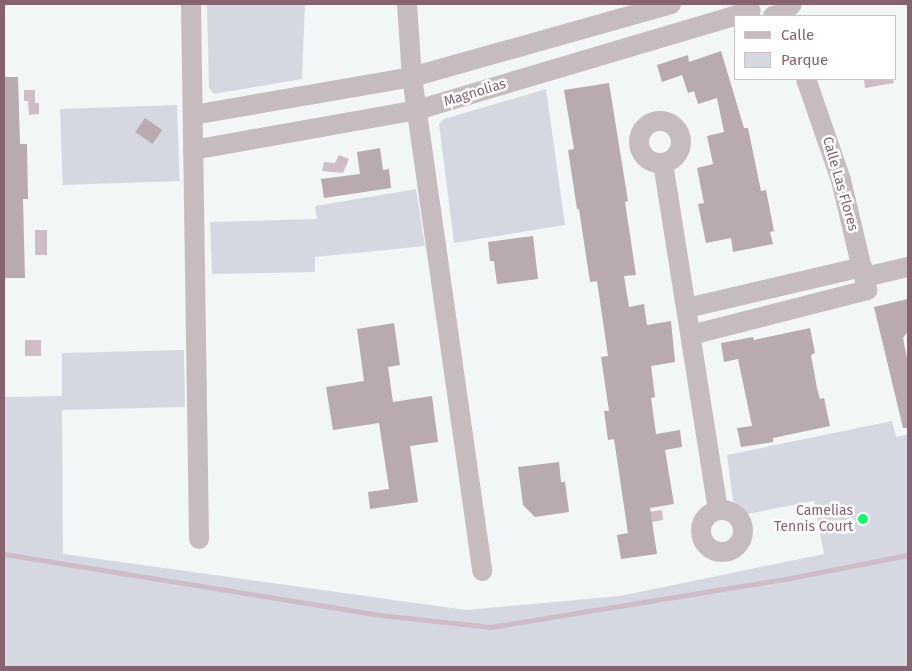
<!DOCTYPE html>
<style>
body{margin:0}
#map{position:relative;width:912px;height:671px;overflow:hidden;background:#f3f6f7;font-family:"Fira Sans",sans-serif}
div>[style]{position:absolute}
.green>*{inset:0;background:#d6d8e1;transform-origin:0 0}
.water>*{inset:0;background:#cebcc7;transform-origin:0 0}
.stream>*{height:5px;margin:-2.5px;padding:0 2.5px;transform-origin:2.5px;border-radius:2.5px;background:#cebcc7}
.building>*{inset:0;background:#b9a9b1;transform-origin:0 0}
.minor>*{height:20px;margin:-10px;padding:0 10px;transform-origin:10px;border-radius:10px;background:#c6bcc0}
.minor>.ring{margin:-10px;padding:0;box-sizing:content-box;background:none;border:20px solid #c6bcc0;border-radius:50%}
.dots>*{width:14px;height:14px;translate:-50% -50%;box-sizing:border-box;border:2px solid #fff;border-radius:50%}
span{translate:-50% -50%;white-space:nowrap;text-align:center;line-height:1.15;-webkit-text-stroke:5px #fff;paint-order:stroke}
.street-label{font-size:14px;color:#876271}
.poi-label{font-size:14px;color:#876271}
.right{translate:-100% -50%;text-align:right}
.frame{position:absolute;inset:0;border:5px solid #876271;pointer-events:none}
.legend{position:absolute;left:734px;top:15px;width:162px;height:65px;box-sizing:border-box;background:#fff;border:1px solid #cfc0c6;margin:0;padding:6px 9px;list-style:none;font-size:15px;color:#876271}
.legend li{display:flex;align-items:center;gap:10px;height:25px}
.legend b{width:25px;border:1px solid #cfc0c6}
</style>
<div id="map">
<div class="green">
<i style="clip-path:polygon(207px 4px,305px 4px,302px 79px,214px 94px,209px 88px)"></i>
<i style="clip-path:polygon(546px 89px,565px 225px,454px 243px,439px 124px,444px 119px)"></i>
<i style="left:177px;top:105px;width:76px;height:117px;rotate:88deg"></i>
<i style="clip-path:polygon(416px 189px,425px 246px,315px 257px,315px 272px,212px 274px,210px 222px,317px 219px,315px 206px)"></i>
<i style="clip-path:polygon(184px 350px,185px 407px,62px 410px,63px 554px,466px 610px,620px 596px,824px 554px,814px 501px,747px 514px,733px 500px,727px 455px,892px 421px,896px 437px,908px 434px,908px 667px,4px 667px,4px 397px,62px 396px,62px 353px)"></i>
</div>
<div class="water">
<i style="clip-path:polygon(864px 79px,893px 79px,894px 83px,865px 88px)"></i>
<i style="clip-path:polygon(24px 90px,35px 90px,35px 103px,39px 103px,39px 114px,29px 115px,28px 101px,24px 101px)"></i>
<i style="clip-path:polygon(339px 155px,349px 159px,343px 173px,322px 171px,324px 162px,335px 163px)"></i>
<i style="left:35px;top:230px;width:12px;height:25px"></i>
<i style="left:25px;top:340px;width:16px;height:16px"></i>
<i style="clip-path:polygon(662px 510px,663px 520px,630px 526px,641px 513px)"></i>
</div>
<div class="stream">
<i style="left:4px;top:554px;width:381px;rotate:9.2deg"></i>
<i style="left:380px;top:615px;width:112px;rotate:6.2deg"></i>
<i style="left:491px;top:627px;width:308px;rotate:-9.3deg"></i>
<i style="left:795px;top:577px;width:115px;rotate:-11deg"></i>
</div>
<div class="building">
<i style="clip-path:polygon(721px 51px,744px 128px,748px 128px,761px 191px,766px 190px,774px 231px,770px 232px,773px 244px,733px 252px,731px 238px,706px 243px,698px 204px,704px 203px,697px 168px,713px 164px,707px 136px,724px 132px,717px 98px,698px 104px,694px 91px,688px 93px,682px 75px,662px 82px,657px 65px,688px 55px,689px 62px)"></i>
<i style="clip-path:polygon(4px 77px,18px 77px,20px 144px,27px 144px,28px 199px,23px 199px,25px 278px,4px 278px)"></i>
<i style="clip-path:polygon(609px 83px,628px 201px,625px 202px,636px 275px,624px 276px,629px 307px,644px 304px,647px 325px,671px 321px,675px 362px,651px 366px,655px 397px,651px 398px,656px 434px,680px 430px,682px 447px,665px 450px,674px 504px,650px 508px,657px 554px,621px 559px,617px 535px,628px 533px,614px 439px,608px 440px,604px 411px,609px 411px,601px 357px,608px 356px,597px 281px,590px 282px,579px 209px,577px 209px,568px 150px,574px 149px,564px 90px)"></i>
<i style="left:145px;top:118px;width:21px;height:17px;rotate:35deg"></i>
<i style="clip-path:polygon(380px 148px,383px 170px,389px 169px,391px 188px,324px 198px,321px 179px,360px 174px,357px 152px)"></i>
<i style="clip-path:polygon(533px 236px,538px 279px,497px 284px,494px 261px,490px 261px,488px 242px)"></i>
<i style="clip-path:polygon(908px 299px,908px 331px,903px 338px,908px 363px,908px 428px,903px 428px,874px 307px)"></i>
<i style="clip-path:polygon(394px 323px,400px 365px,388px 367px,393px 402px,432px 396px,438px 442px,410px 446px,418px 502px,370px 509px,368px 492px,389px 489px,379px 423px,333px 430px,326px 387px,364px 381px,357px 329px)"></i>
<i style="clip-path:polygon(810px 328px,815px 353px,811px 355px,817px 388px,820px 399px,824px 398px,830px 426px,773px 438px,773px 442px,741px 447px,737px 428px,752px 426px,738px 359px,724px 362px,721px 343px,753px 337px,754px 340px)"></i>
<i style="clip-path:polygon(559px 462px,561px 482px,565px 482px,569px 512px,535px 517px,523px 505px,518px 467px)"></i>
</div>
<div class="minor">
<i style="left:191px;top:4px;width:535px;rotate:89.14deg"></i>
<i style="left:407px;top:4px;width:73px;rotate:86.1deg"></i>
<i style="left:412px;top:77px;width:499px;rotate:81.9deg"></i>
<i style="left:773px;top:16px;width:9px;rotate:-13deg"></i>
<i style="left:782px;top:14px;width:14px;rotate:-45deg"></i>
<i style="left:193px;top:115px;width:222px;rotate:-9.8deg"></i>
<i style="left:412px;top:77px;width:269px;rotate:-15.7deg"></i>
<i class="ring" style="left:639px;top:121px;width:22px;height:22px"></i>
<i style="left:193px;top:150px;width:228px;rotate:-10.1deg"></i>
<i style="left:417px;top:110px;width:348px;rotate:-16.5deg"></i>
<i style="left:663px;top:163px;width:351px;rotate:81deg"></i>
<i style="left:865px;top:277px;width:44px;rotate:-13.1deg"></i>
<i style="left:687px;top:308px;width:180px;rotate:-13.2deg"></i>
<i style="left:691px;top:335px;width:182px;rotate:-14.3deg"></i>
<i style="left:867px;top:290px;width:113px;rotate:-103.3deg"></i>
<i style="left:841px;top:180px;width:107px;rotate:-109.1deg"></i>
<i class="ring" style="left:701px;top:510px;width:22px;height:22px"></i>
</div>
<div class="dots">
<i style="left:863px;top:519px;background:#14f56e"></i>
</div>
<div class="street-label">
<span style="left:475px;top:93px;rotate:-17deg">Magnolias</span>
<span style="left:840px;top:184px;rotate:74deg">Calle Las Flores</span>
</div>
<div class="poi-label">
<span class="right" style="left:853px;top:519px">Camelias<br>Tennis Court</span>
</div>
<div class="frame"></div>
<ul class="legend">
<li><b style="height:6px;background:#c6bcc0"></b>Calle</li>
<li><b style="height:14px;background:#d6d8e1"></b>Parque</li>
</ul>
</div>
